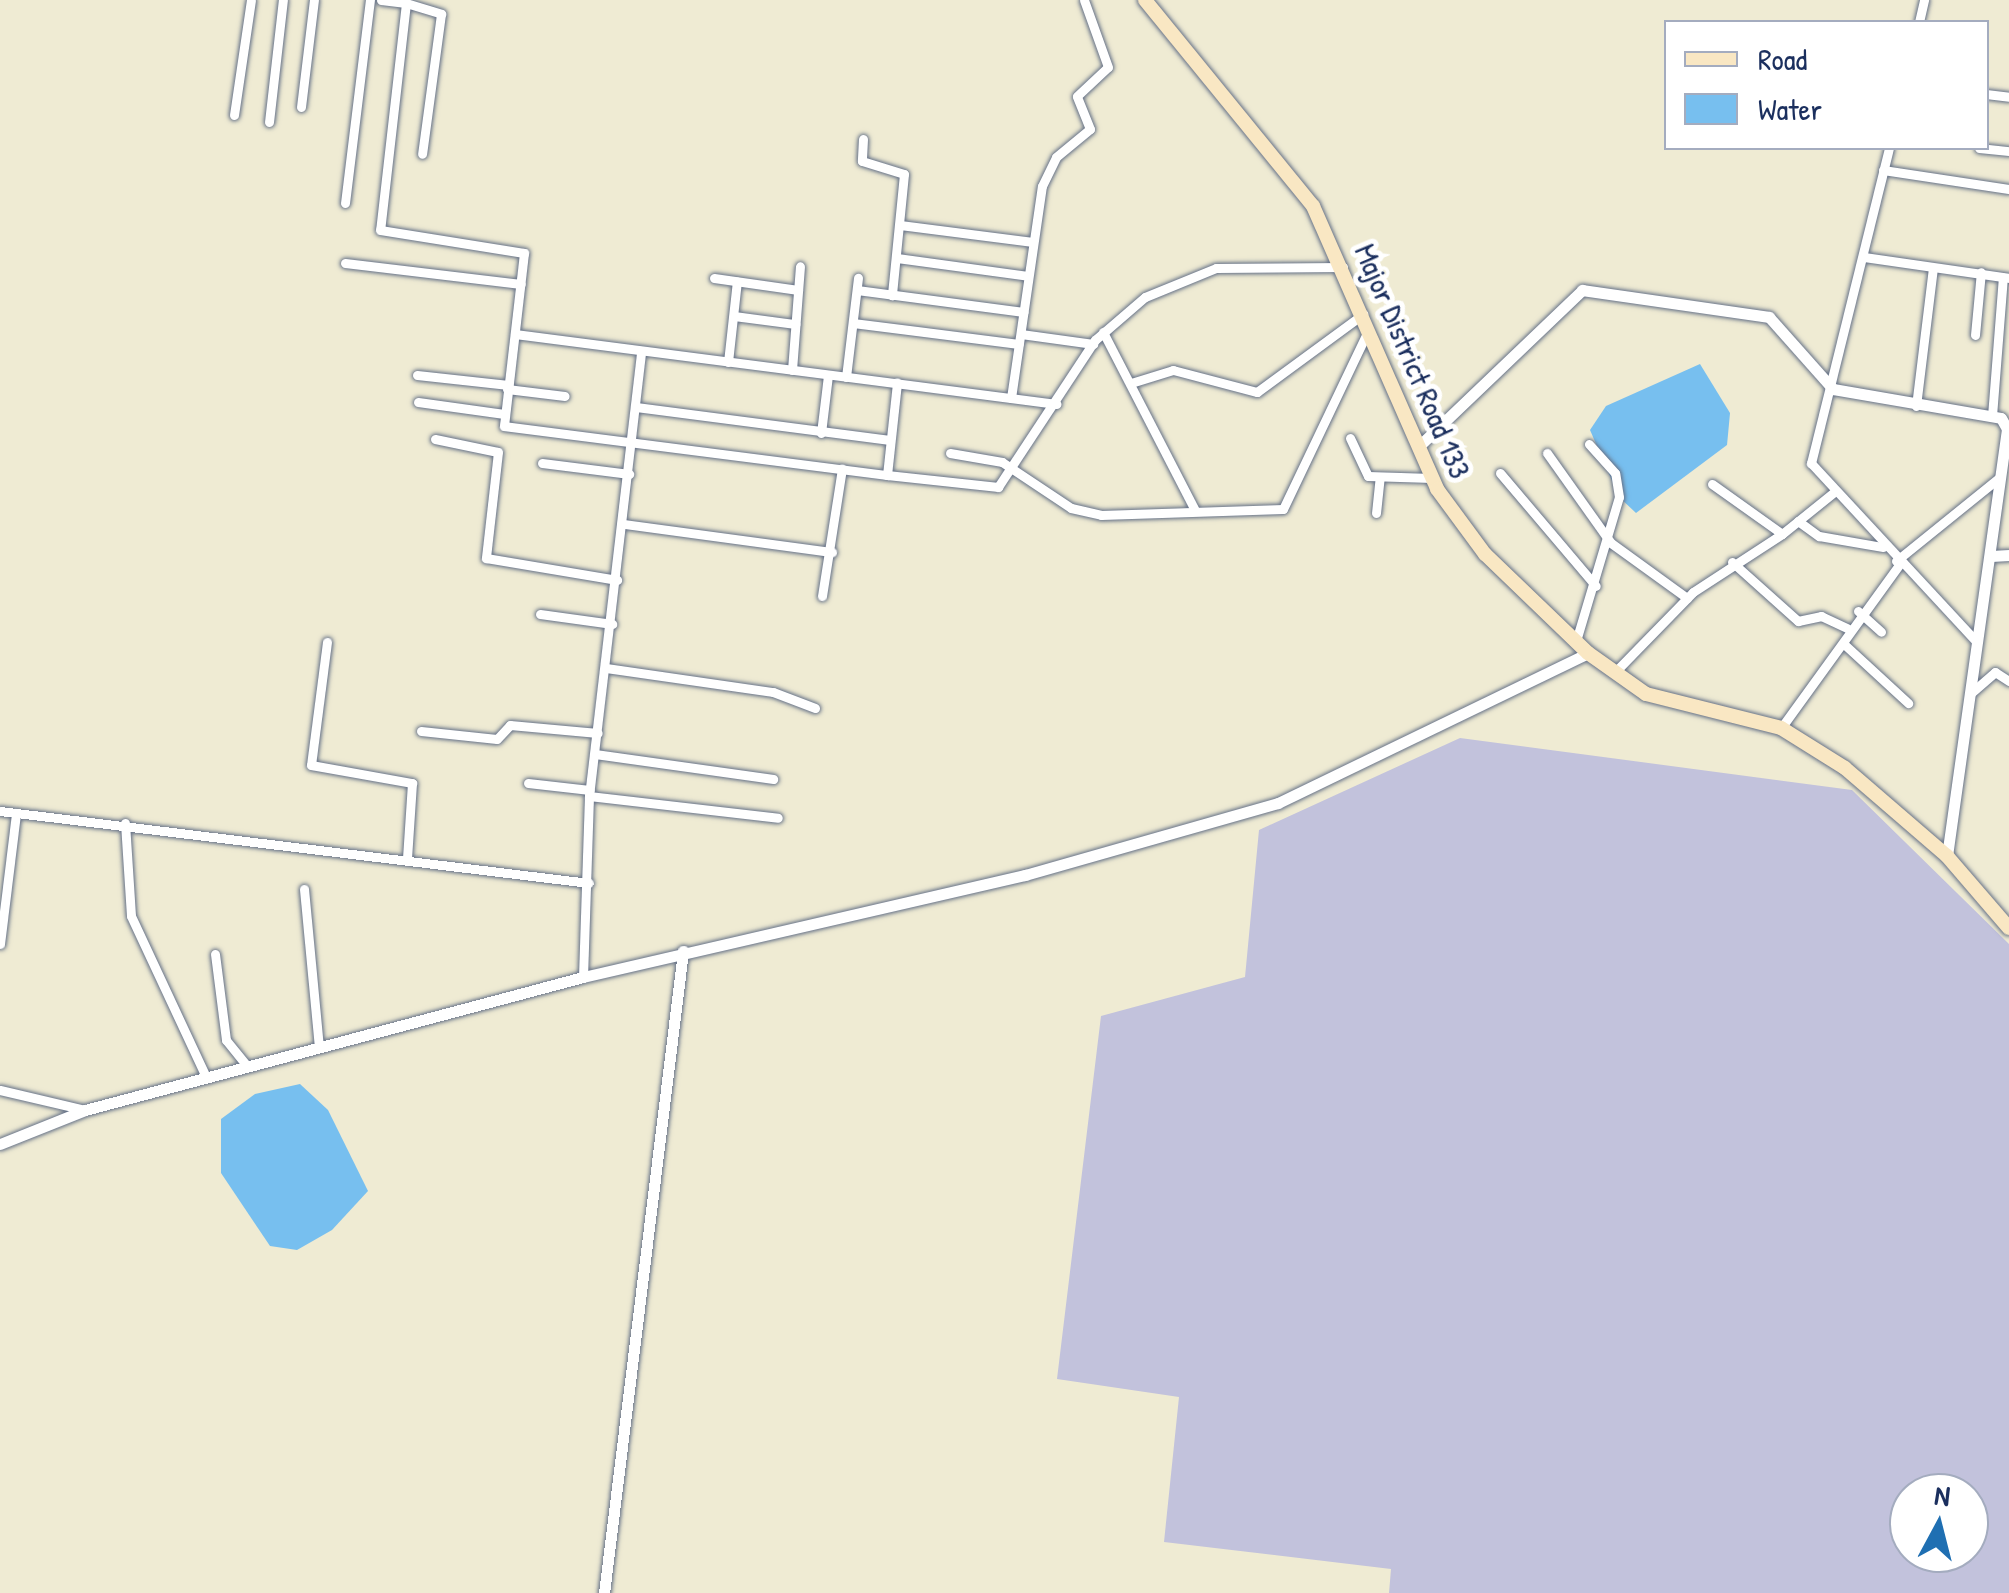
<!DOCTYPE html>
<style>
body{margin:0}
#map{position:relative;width:2009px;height:1593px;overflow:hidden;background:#efebd3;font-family:"Patrick Hand",sans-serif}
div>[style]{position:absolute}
.industrial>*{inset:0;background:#c2c2dc}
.water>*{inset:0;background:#77bfef}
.roads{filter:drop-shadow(0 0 2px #657187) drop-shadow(0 0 2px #657187)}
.minor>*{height:9px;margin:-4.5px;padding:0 4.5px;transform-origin:4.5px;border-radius:4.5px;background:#fff}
.tertiary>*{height:11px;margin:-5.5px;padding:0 5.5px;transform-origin:5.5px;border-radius:5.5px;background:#fff}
.secondary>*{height:14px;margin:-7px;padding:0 7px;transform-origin:7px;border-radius:7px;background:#f9e7c3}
span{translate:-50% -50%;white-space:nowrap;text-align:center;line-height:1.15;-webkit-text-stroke:10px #fff;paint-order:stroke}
.street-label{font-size:30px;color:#1b2f5e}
.legend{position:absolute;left:1664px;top:20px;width:325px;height:130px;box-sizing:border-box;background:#fff;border:2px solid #a4acbf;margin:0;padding:12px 18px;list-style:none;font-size:30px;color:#1b2f5e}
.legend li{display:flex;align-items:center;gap:20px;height:50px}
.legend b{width:50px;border:2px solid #a4acbf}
.north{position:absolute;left:1889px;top:1473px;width:100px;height:100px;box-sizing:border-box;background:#fff;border:2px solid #a4acbf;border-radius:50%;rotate:7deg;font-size:28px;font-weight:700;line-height:40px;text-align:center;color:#1b2f5e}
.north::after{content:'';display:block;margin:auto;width:35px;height:45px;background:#1f6fb2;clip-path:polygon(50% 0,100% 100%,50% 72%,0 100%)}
</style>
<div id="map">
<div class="industrial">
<i style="clip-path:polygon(evenodd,1460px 738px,1852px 790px,2009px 944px,2009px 1593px,1389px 1593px,1391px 1569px,1164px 1542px,1179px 1397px,1057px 1379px,1101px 1016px,1245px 977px,1259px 830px,1460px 738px,1909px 1493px,1969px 1493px,1969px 1553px,1909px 1553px,1909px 1493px)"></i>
</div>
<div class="water">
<i style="clip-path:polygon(1700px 364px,1730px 413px,1727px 445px,1636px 513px,1619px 497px,1590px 430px,1606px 406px)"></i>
<i style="clip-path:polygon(300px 1084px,328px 1110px,368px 1191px,332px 1230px,297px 1250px,270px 1246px,221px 1173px,221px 1119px,255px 1094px)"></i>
</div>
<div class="roads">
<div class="minor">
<i style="left:381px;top:0;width:25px;rotate:7deg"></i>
<i style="left:406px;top:3px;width:228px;rotate:96.5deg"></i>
<i style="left:380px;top:230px;width:146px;rotate:9.1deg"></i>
<i style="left:524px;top:253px;width:174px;rotate:96.6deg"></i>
<i style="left:504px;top:426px;width:386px;rotate:7.3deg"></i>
<i style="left:887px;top:475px;width:93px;rotate:-83.8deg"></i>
<i style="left:406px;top:3px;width:37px;rotate:17deg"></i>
<i style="left:441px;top:14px;width:141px;rotate:97.7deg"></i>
<i style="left:1919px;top:22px;width:23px;rotate:-77deg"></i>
<i style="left:1986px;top:94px;width:23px;rotate:7deg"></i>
<i style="left:301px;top:107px;width:108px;rotate:-83.1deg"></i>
<i style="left:234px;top:115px;width:116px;rotate:-81.6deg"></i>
<i style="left:269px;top:122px;width:123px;rotate:-83.5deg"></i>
<i style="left:863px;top:139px;width:22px;rotate:93deg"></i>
<i style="left:862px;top:161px;width:44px;rotate:17.2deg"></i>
<i style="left:904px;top:174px;width:122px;rotate:95.7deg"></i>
<i style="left:1889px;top:148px;width:325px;rotate:103.9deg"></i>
<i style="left:1811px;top:463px;width:240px;rotate:47.2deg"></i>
<i style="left:1979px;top:148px;width:30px;rotate:6deg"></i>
<i style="left:1883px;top:170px;width:127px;rotate:8.6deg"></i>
<i style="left:345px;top:203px;width:205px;rotate:-83deg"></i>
<i style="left:900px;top:225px;width:134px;rotate:7.3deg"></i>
<i style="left:1864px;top:257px;width:147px;rotate:8.2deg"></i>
<i style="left:897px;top:258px;width:132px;rotate:7.8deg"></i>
<i style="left:345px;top:263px;width:177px;rotate:6.8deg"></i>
<i style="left:714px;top:278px;width:85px;rotate:8.1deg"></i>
<i style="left:857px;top:290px;width:168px;rotate:7.5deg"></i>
<i style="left:734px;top:316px;width:62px;rotate:7.5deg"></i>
<i style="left:853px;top:323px;width:167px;rotate:7.2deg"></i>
<i style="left:1103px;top:332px;width:200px;rotate:62.7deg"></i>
<i style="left:515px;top:334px;width:546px;rotate:7.37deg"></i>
<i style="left:1021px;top:334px;width:73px;rotate:7.9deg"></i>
<i style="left:1975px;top:335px;width:63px;rotate:-84.6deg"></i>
<i style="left:728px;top:362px;width:81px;rotate:-83.7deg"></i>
<i style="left:792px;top:370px;width:104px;rotate:-85.6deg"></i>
<i style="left:417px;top:375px;width:92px;rotate:6.3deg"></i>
<i style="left:846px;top:377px;width:100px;rotate:-83.1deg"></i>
<i style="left:1131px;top:383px;width:44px;rotate:-17.2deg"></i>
<i style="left:1173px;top:370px;width:87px;rotate:14.7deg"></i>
<i style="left:1257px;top:392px;width:132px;rotate:-36.3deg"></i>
<i style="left:507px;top:389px;width:58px;rotate:6.9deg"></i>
<i style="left:1011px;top:398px;width:214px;rotate:-81.7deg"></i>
<i style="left:1042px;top:186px;width:32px;rotate:-64deg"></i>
<i style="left:1056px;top:157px;width:44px;rotate:-39.5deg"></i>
<i style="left:1090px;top:129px;width:35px;rotate:-112deg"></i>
<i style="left:1077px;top:96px;width:42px;rotate:-43.1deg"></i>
<i style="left:1108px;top:67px;width:71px;rotate:-109.7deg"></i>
<i style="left:418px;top:402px;width:87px;rotate:7.9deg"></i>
<i style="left:1916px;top:406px;width:139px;rotate:-83deg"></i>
<i style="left:636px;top:407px;width:256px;rotate:7.4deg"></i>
<i style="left:1992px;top:416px;width:139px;rotate:-85.5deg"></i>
<i style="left:821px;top:433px;width:58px;rotate:-83.1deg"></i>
<i style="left:1350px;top:438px;width:42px;rotate:64.7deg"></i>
<i style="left:1368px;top:476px;width:64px;rotate:1.8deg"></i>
<i style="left:435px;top:439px;width:64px;rotate:11.7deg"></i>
<i style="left:498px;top:452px;width:107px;rotate:96.5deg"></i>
<i style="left:486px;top:558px;width:133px;rotate:9.5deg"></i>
<i style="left:950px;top:453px;width:53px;rotate:9.8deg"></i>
<i style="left:1002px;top:462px;width:83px;rotate:33.7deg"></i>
<i style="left:1071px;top:508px;width:31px;rotate:13deg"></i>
<i style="left:1101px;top:515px;width:182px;rotate:-1.9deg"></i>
<i style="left:1283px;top:509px;width:199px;rotate:-64.5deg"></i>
<i style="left:1547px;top:453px;width:110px;rotate:54.6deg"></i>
<i style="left:1611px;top:543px;width:94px;rotate:35.9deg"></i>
<i style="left:542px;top:463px;width:88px;rotate:7.2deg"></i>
<i style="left:1500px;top:473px;width:148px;rotate:49.7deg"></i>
<i style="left:887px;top:475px;width:112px;rotate:6.2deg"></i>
<i style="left:998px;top:487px;width:176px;rotate:-56.6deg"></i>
<i style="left:1095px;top:340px;width:66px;rotate:-40.7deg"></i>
<i style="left:1145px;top:297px;width:77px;rotate:-22.2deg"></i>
<i style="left:1216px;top:268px;width:127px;rotate:-0.5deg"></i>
<i style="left:1712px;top:484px;width:86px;rotate:35.5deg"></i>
<i style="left:1782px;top:534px;width:67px;rotate:-38.9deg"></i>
<i style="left:1376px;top:513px;width:36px;rotate:-84deg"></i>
<i style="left:1798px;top:521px;width:26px;rotate:36deg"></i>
<i style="left:1819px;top:536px;width:65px;rotate:9.8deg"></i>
<i style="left:624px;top:524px;width:210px;rotate:7.7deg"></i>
<i style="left:1896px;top:561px;width:132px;rotate:-38.9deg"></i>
<i style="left:1732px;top:562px;width:89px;rotate:41.8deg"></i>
<i style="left:1798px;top:621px;width:24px;rotate:-12deg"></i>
<i style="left:1821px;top:616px;width:29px;rotate:25deg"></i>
<i style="left:822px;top:596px;width:129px;rotate:-81.1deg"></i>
<i style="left:1858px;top:611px;width:31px;rotate:42deg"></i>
<i style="left:540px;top:614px;width:73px;rotate:7.9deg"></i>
<i style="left:1576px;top:641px;width:150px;rotate:-73.4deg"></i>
<i style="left:1619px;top:497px;width:24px;rotate:-99deg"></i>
<i style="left:1615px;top:473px;width:39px;rotate:-132deg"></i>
<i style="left:327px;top:642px;width:124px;rotate:97.4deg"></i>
<i style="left:311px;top:765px;width:103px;rotate:10.1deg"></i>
<i style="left:412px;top:783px;width:76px;rotate:93.8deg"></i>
<i style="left:1845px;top:645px;width:86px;rotate:42.6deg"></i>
<i style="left:606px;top:668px;width:169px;rotate:8.2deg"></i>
<i style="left:773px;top:692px;width:45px;rotate:20.9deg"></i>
<i style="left:1614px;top:673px;width:113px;rotate:-45.7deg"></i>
<i style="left:1693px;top:592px;width:106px;rotate:-33.1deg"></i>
<i style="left:1971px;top:693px;width:32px;rotate:-41deg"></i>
<i style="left:1995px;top:672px;width:17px;rotate:33deg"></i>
<i style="left:1781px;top:728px;width:201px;rotate:-54.1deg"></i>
<i style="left:421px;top:731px;width:76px;rotate:6deg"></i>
<i style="left:497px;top:739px;width:19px;rotate:-47deg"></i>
<i style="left:510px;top:725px;width:88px;rotate:5.2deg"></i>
<i style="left:595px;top:754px;width:180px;rotate:8deg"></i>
<i style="left:528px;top:783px;width:62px;rotate:6.4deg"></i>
<i style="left:589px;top:796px;width:190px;rotate:6.6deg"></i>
<i style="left:0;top:811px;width:593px;rotate:6.97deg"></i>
<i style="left:125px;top:823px;width:93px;rotate:86.3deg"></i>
<i style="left:131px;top:916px;width:178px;rotate:65deg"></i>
<i style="left:304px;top:889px;width:159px;rotate:84.6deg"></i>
<i style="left:0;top:944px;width:132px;rotate:-83deg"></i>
<i style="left:215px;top:954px;width:87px;rotate:82.7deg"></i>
<i style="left:226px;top:1040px;width:33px;rotate:51deg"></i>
<i style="left:583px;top:977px;width:181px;rotate:-88.1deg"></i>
<i style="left:589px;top:796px;width:448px;rotate:-83.3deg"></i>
<i style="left:0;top:1090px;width:87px;rotate:13.2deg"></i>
</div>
<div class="tertiary">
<i style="left:1419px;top:446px;width:226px;rotate:-43.7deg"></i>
<i style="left:1582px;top:290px;width:189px;rotate:8.2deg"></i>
<i style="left:1769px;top:317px;width:96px;rotate:48.4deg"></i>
<i style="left:1833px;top:389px;width:170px;rotate:9.8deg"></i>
<i style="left:2001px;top:418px;width:13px;rotate:61deg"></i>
<i style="left:2007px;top:429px;width:431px;rotate:98deg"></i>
<i style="left:1991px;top:556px;width:18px;rotate:-3deg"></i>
<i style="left:0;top:1144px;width:92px;rotate:-21.8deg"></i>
<i style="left:85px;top:1110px;width:515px;rotate:-14.95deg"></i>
<i style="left:583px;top:977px;width:454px;rotate:-13deg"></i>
<i style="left:1025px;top:875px;width:263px;rotate:-15.9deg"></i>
<i style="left:1278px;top:803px;width:344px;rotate:-25.8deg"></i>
<i style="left:604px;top:1593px;width:647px;rotate:-82.98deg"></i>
</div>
<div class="secondary">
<i style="left:1145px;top:0;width:266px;rotate:50.8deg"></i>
<i style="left:1313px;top:206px;width:309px;rotate:66.3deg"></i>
<i style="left:1437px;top:489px;width:81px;rotate:53.6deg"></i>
<i style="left:1485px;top:554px;width:143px;rotate:43.9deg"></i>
<i style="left:1588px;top:653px;width:71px;rotate:35.3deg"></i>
<i style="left:1646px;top:694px;width:139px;rotate:14.1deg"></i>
<i style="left:1781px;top:728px;width:75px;rotate:32deg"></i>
<i style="left:1845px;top:768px;width:135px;rotate:40.8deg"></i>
<i style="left:1947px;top:856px;width:95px;rotate:49.3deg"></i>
</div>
</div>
<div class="street-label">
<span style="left:1413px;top:361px;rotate:67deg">Major District Road 133</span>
</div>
<ul class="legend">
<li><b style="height:12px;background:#f9e7c3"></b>Road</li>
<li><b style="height:28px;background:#77bfef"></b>Water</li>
</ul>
<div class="north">N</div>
</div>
